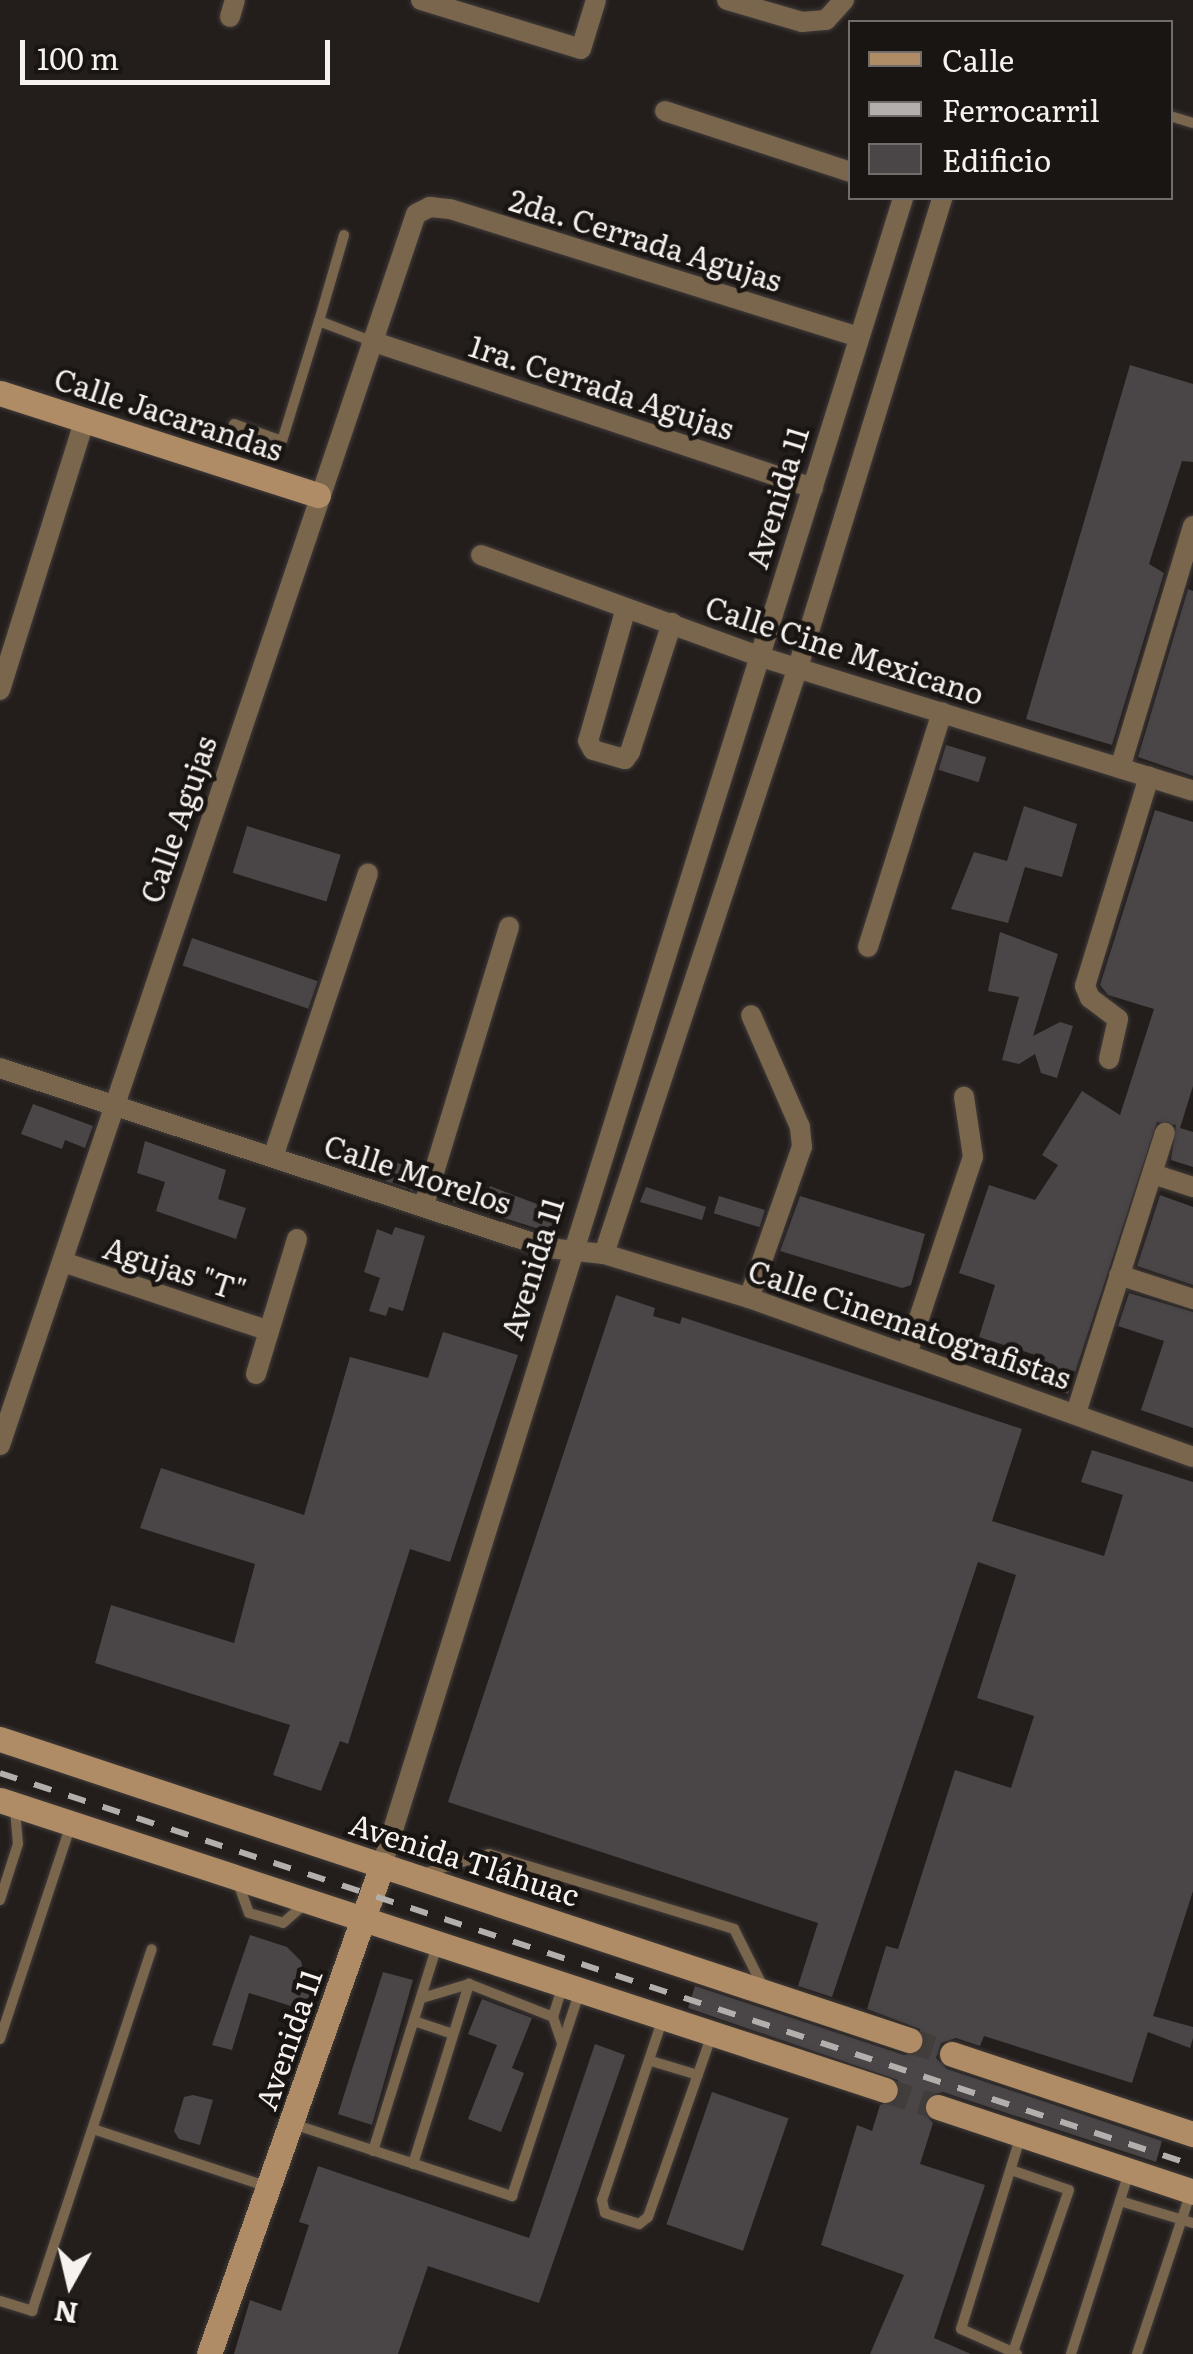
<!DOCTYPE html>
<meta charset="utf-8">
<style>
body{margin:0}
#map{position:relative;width:1193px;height:2354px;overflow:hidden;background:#231e1c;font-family:Literata,serif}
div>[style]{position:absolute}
.building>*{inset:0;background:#4a4648;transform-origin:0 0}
.secondary-tunnel>*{height:25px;margin-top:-12.5px;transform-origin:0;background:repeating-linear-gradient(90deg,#423e3c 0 25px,transparent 0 37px)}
.roads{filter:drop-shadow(0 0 2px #403c3a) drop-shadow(0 0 2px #403c3a)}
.lane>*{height:10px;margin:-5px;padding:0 5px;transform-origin:5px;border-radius:5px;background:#7a654d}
.street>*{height:20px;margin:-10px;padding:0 10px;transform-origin:10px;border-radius:10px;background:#7a654d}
.secondary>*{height:25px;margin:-12.5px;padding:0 12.5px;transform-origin:12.5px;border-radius:12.5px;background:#af8c66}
.rail>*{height:6px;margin-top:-3px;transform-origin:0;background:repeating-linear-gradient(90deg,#b3afad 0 18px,transparent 0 36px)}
span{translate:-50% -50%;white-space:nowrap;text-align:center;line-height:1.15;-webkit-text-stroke:9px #191513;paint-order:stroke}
.street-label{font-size:30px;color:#f5f2f0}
.legend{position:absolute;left:848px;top:20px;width:325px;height:180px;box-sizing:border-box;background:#191513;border:2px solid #716d6b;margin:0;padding:12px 18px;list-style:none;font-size:30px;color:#f5f2f0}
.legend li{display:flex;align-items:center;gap:20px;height:50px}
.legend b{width:50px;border:2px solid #716d6b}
.north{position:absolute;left:20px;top:2234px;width:100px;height:100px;-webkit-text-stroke:8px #191513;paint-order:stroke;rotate:188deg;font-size:28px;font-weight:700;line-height:40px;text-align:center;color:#f5f2f0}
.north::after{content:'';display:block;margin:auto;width:35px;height:45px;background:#f5f2f0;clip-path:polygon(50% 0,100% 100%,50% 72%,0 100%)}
.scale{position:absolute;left:20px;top:40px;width:310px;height:45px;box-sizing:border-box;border:5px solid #f5f2f0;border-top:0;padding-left:12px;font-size:30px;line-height:35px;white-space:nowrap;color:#f5f2f0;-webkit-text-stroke:8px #191513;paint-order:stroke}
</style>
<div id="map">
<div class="building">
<i style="clip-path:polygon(1130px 365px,1193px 384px,1193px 462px,1182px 461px,1149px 564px,1164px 573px,1112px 745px,1026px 719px)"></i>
<i style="clip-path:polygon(1188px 589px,1193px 591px,1193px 776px,1138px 757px)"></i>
<i style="left:946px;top:745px;width:42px;height:26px;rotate:17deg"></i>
<i style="clip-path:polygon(1024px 806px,1077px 824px,1062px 877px,1025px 867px,1008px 923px,951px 909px,974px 852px,1007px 861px)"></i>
<i style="clip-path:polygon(1155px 810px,1193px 822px,1193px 1086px,1180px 1128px,1193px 1132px,1193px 1167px,1171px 1160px,1176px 1125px,1157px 1122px,1068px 1394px,1033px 1383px,1042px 1357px,979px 1337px,995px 1285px,959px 1273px,989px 1185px,1035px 1200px,1058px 1165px,1042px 1155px,1082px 1091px,1120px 1115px,1154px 1009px,1108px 995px,1100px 985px)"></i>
<i style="left:247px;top:826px;width:98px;height:49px;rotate:17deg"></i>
<i style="clip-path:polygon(1000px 932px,1058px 954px,1033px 1036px,1060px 1022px,1073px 1026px,1057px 1078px,1041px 1073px,1035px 1054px,1019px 1064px,1002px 1060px,1019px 997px,988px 991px)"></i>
<i style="left:192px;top:938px;width:133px;height:29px;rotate:19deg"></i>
<i style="clip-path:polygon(33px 1104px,93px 1126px,85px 1148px,65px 1140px,62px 1149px,21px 1134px)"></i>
<i style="clip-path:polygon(145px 1141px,226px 1170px,218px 1199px,246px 1208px,236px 1239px,156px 1211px,165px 1182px,137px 1173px)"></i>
<i style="left:392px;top:1161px;width:30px;height:21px;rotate:20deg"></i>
<i style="clip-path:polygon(446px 1180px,487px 1195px,490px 1186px,563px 1214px,558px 1235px,440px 1198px)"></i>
<i style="clip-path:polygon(646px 1187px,706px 1207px,702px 1220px,640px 1202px)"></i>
<i style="clip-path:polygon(1160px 1195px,1193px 1207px,1193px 1285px,1137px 1266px)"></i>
<i style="left:719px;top:1196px;width:48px;height:18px;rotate:17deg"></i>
<i style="clip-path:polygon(800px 1196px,925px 1234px,911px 1285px,902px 1288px,780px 1251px)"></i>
<i style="clip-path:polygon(395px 1227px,425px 1236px,403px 1311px,389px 1307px,386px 1316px,369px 1311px,380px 1278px,364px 1272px,377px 1229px,392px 1235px)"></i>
<i style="clip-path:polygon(1129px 1293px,1193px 1312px,1193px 1428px,1141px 1410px,1164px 1341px,1118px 1326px)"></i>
<i style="clip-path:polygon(616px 1295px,655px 1308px,653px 1316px,680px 1324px,682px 1317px,1022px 1429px,992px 1521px,1104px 1556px,1123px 1495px,1081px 1482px,1092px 1450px,1193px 1482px,1193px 1891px,1153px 2016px,1193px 2027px,1193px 2038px,1190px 2048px,1148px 2032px,1132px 2083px,984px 2036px,980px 2046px,956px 2038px,941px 2043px,936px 2058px,947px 2069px,1162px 2141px,1156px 2162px,943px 2092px,927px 2096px,922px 2111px,933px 2123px,920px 2164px,985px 2185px,934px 2338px,971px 2354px,870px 2354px,904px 2275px,821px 2245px,857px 2125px,872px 2131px,880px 2105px,900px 2096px,898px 2080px,688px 2008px,695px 1986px,904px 2055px,920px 2051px,920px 2029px,867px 2009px,886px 1946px,898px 1949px,955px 1770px,1011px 1788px,1034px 1716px,977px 1698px,1016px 1575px,978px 1562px,832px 1997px,798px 1986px,818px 1923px,448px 1802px)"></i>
<i style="clip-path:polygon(443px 1332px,518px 1355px,450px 1562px,410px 1549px,348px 1744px,340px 1741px,321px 1791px,273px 1775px,290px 1725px,95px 1663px,111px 1605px,234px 1643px,255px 1564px,140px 1528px,161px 1468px,304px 1515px,350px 1357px,428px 1378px)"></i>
<i style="clip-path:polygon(250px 1935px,287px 1947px,301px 1961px,310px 2001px,307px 2011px,249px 1993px,232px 2050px,212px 2045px)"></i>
<i style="clip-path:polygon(383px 1972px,413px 1980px,372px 2125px,338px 2114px)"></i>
<i style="clip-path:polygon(482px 1999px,532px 2018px,512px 2068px,524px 2073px,501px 2132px,468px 2119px,497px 2045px,468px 2034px)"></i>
<i style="clip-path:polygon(595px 2044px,625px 2055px,539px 2303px,428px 2266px,398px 2354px,234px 2354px,250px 2300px,281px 2311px,309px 2225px,299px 2222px,318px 2166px,529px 2238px)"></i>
<i style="left:712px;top:2092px;width:81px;height:140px;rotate:19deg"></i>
<i style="clip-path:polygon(193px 2095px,213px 2100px,200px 2145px,179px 2139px,174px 2131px,184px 2097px)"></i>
</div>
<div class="secondary-tunnel">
<i style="left:909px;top:2040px;width:45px;rotate:18deg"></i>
<i style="left:885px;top:2090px;width:56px;rotate:17.8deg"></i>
</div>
<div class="roads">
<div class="lane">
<i style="left:1170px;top:116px;width:24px;rotate:17deg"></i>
<i style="left:344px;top:235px;width:90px;rotate:106.2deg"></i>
<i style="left:319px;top:321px;width:56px;rotate:21deg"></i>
<i style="left:234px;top:424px;width:51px;rotate:19.5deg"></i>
<i style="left:282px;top:441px;width:126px;rotate:-72.9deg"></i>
<i style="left:425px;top:1873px;width:67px;rotate:-16.5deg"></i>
<i style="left:489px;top:1854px;width:256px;rotate:17deg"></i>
<i style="left:734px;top:1929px;width:65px;rotate:63.4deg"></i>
<i style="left:238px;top:1883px;width:32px;rotate:70deg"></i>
<i style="left:249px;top:1913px;width:35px;rotate:16deg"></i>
<i style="left:283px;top:1923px;width:30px;rotate:-41deg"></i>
<i style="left:0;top:1900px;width:59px;rotate:-72.2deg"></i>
<i style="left:18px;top:1844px;width:35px;rotate:-95deg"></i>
<i style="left:422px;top:1998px;width:49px;rotate:-16.6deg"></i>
<i style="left:663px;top:2018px;width:192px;rotate:108.5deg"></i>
<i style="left:602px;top:2200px;width:13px;rotate:77deg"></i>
<i style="left:605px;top:2213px;width:36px;rotate:18deg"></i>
<i style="left:639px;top:2224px;width:11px;rotate:-38deg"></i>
<i style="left:648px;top:2217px;width:194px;rotate:-70.7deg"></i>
<i style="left:414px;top:2021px;width:41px;rotate:18.4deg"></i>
<i style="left:0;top:2039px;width:223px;rotate:-71.7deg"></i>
<i style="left:562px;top:2043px;width:28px;rotate:-109deg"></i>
<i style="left:553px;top:2017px;width:31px;rotate:-73deg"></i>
<i style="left:651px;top:2061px;width:49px;rotate:16.6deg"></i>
<i style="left:293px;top:2124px;width:231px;rotate:18.2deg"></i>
<i style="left:512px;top:2196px;width:217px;rotate:-71.7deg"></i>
<i style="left:93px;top:2129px;width:184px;rotate:18.3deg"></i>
<i style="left:373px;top:2151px;width:215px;rotate:-72.7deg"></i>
<i style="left:413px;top:2164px;width:189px;rotate:-72.7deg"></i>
<i style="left:469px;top:1984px;width:90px;rotate:21.4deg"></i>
<i style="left:1011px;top:2170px;width:61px;rotate:19deg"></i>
<i style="left:1069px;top:2190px;width:171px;rotate:109.1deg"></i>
<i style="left:1120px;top:2201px;width:76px;rotate:16.8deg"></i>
<i style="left:0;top:2301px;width:34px;rotate:17deg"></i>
<i style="left:32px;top:2311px;width:381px;rotate:-71.7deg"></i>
<i style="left:1017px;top:2354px;width:61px;rotate:-155.9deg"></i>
<i style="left:961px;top:2329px;width:203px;rotate:-72.8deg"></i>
<i style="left:1071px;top:2354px;width:191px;rotate:-72.3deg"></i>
<i style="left:1137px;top:2354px;width:171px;rotate:-71.6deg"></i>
</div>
<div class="street">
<i style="left:421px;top:0;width:167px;rotate:17deg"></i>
<i style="left:581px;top:49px;width:51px;rotate:-73deg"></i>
<i style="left:727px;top:0;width:78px;rotate:16.3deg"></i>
<i style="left:802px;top:22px;width:24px;rotate:-5deg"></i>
<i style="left:826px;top:20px;width:27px;rotate:-48deg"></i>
<i style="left:230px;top:17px;width:18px;rotate:-74deg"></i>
<i style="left:665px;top:111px;width:195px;rotate:18.2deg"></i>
<i style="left:371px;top:341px;width:466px;rotate:18.4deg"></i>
<i style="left:481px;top:555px;width:298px;rotate:20deg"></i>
<i style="left:761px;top:657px;width:452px;rotate:17.2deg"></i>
<i style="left:626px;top:608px;width:138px;rotate:105.9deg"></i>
<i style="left:588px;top:741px;width:10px;rotate:61deg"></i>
<i style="left:593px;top:750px;width:33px;rotate:16deg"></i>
<i style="left:625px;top:759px;width:9px;rotate:-54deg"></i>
<i style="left:630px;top:752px;width:136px;rotate:-72deg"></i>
<i style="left:0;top:690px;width:284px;rotate:-72.6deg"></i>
<i style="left:1120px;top:768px;width:253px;rotate:-73.2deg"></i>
<i style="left:868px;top:947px;width:246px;rotate:-72.5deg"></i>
<i style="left:1109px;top:1059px;width:41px;rotate:-77.3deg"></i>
<i style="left:1118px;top:1019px;width:35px;rotate:-143deg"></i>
<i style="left:1090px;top:998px;width:13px;rotate:-113deg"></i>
<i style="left:1085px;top:986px;width:219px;rotate:-73deg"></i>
<i style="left:0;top:1068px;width:577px;rotate:18.18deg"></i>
<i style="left:548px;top:1248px;width:56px;rotate:6.1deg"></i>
<i style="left:604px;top:1254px;width:152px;rotate:16.9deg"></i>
<i style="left:749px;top:1298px;width:472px;rotate:19.7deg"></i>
<i style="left:273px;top:1157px;width:299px;rotate:-71.5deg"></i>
<i style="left:1153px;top:1174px;width:42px;rotate:18deg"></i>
<i style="left:424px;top:1205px;width:291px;rotate:-73deg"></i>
<i style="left:604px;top:1254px;width:618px;rotate:-71.71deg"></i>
<i style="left:798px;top:667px;width:491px;rotate:-72.9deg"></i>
<i style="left:63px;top:1262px;width:217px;rotate:18.5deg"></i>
<i style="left:1119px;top:1275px;width:78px;rotate:18deg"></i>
<i style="left:749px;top:1298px;width:160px;rotate:-70.7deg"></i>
<i style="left:802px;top:1147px;width:20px;rotate:-96deg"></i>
<i style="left:800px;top:1127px;width:122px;rotate:-113.6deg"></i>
<i style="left:907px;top:1354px;width:208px;rotate:-71.5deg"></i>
<i style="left:973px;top:1157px;width:61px;rotate:-98.5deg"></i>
<i style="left:256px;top:1374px;width:141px;rotate:-73.1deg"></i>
<i style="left:1076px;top:1413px;width:294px;rotate:-72.4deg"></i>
<i style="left:0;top:1445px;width:1299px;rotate:-71.33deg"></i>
<i style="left:416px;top:214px;width:16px;rotate:-27deg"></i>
<i style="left:430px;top:207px;width:20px;rotate:6deg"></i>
<i style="left:450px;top:209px;width:429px;rotate:17.4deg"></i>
<i style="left:382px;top:1865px;width:1747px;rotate:-72.64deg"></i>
</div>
<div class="secondary">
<i style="left:0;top:393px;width:334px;rotate:17.8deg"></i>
<i style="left:0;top:1739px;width:958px;rotate:18.32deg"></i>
<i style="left:0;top:1800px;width:931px;rotate:18.14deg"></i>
<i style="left:952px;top:2054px;width:254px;rotate:18.4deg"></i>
<i style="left:938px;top:2107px;width:269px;rotate:18.4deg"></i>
<i style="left:209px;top:2354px;width:519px;rotate:-70.52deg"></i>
</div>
</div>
<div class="rail">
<i style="left:0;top:1773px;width:1256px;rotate:18.19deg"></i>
</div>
<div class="street-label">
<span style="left:646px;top:239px;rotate:17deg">2da. Cerrada Agujas</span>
<span style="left:602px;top:386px;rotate:18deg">1ra. Cerrada Agujas</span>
<span style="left:169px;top:413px;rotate:18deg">Calle Jacarandas</span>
<span style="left:776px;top:497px;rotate:-73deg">Avenida 11</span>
<span style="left:845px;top:649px;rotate:18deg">Calle Cine Mexicano</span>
<span style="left:177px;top:819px;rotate:-71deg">Calle Agujas</span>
<span style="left:418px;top:1173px;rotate:18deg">Calle Morelos</span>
<span style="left:175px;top:1268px;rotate:18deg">Agujas "T"</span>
<span style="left:531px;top:1268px;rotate:-73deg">Avenida 11</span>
<span style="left:910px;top:1323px;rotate:19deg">Calle Cinematografistas</span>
<span style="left:465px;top:1858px;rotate:18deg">Avenida Tláhuac</span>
<span style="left:287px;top:2039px;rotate:-71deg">Avenida 11</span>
</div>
<ul class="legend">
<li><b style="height:12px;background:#af8c66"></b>Calle</li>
<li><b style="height:12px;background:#b3afad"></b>Ferrocarril</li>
<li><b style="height:28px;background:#4a4648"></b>Edificio</li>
</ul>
<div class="north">N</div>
<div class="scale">100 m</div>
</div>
